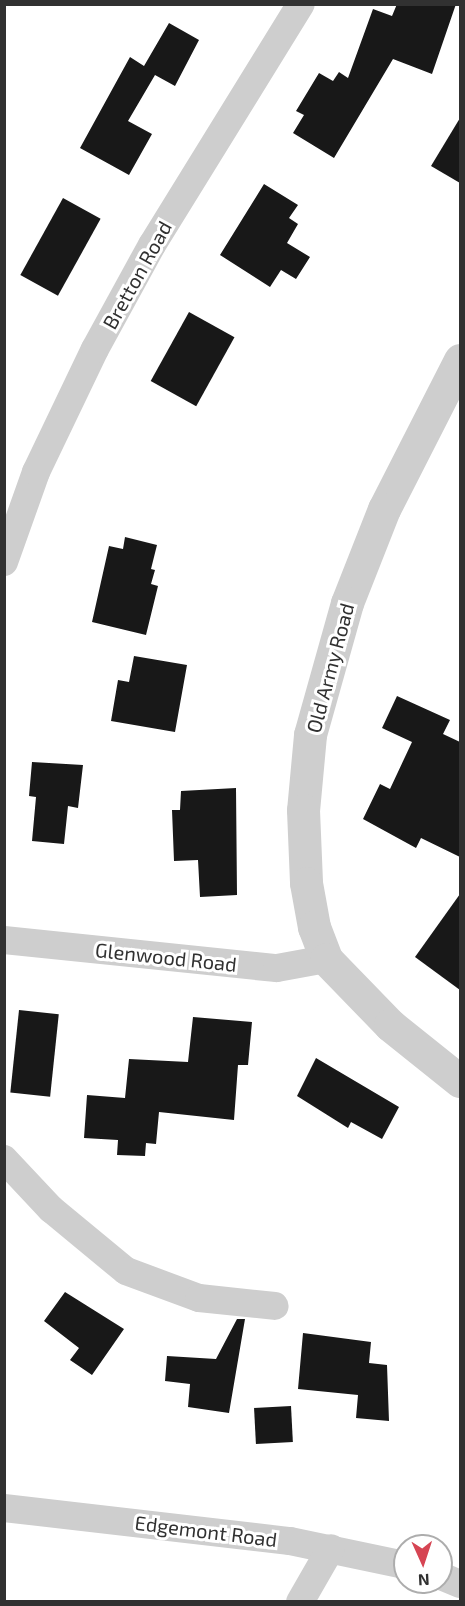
<!DOCTYPE html>
<style>
body{margin:0}
#map{position:relative;width:465px;height:1606px;overflow:hidden;background:#fff;font-family:"Exo 2",sans-serif}
div>[style]{position:absolute}
.building>*{inset:0;background:#181818;transform-origin:0 0}
.minor>*{height:28px;margin:-14px;padding:0 14px;transform-origin:14px;border-radius:14px;background:#cecece}
.tertiary>*{height:33px;margin:-16.5px;padding:0 16.5px;transform-origin:16.5px;border-radius:16.5px;background:#cecece}
span{translate:-50% -50%;white-space:nowrap;text-align:center;line-height:1.15;-webkit-text-stroke:6px #fff;paint-order:stroke}
.street-label{font-size:20px;color:#313131}
.frame{position:absolute;inset:0;border:6px solid #313131;pointer-events:none}
.north{position:absolute;left:393px;top:1534px;width:60px;height:60px;box-sizing:border-box;background:#fff;border:2px solid #adadad;border-radius:50%;rotate:177deg;font-size:16px;font-weight:700;line-height:24px;text-align:center;color:#313131}
.north::after{content:'';display:block;margin:auto;width:21px;height:27px;background:#d64553;clip-path:polygon(50% 0,100% 100%,50% 72%,0 100%)}
</style>
<div id="map">
<div class="building">
<i style="clip-path:polygon(397px 4px,456px 4px,432px 74px,393px 59px,334px 158px,293px 133px,304px 115px,296px 111px,319px 73px,333px 81px,339px 72px,348px 78px,373px 9px,392px 16px)"></i>
<i style="clip-path:polygon(169px 23px,199px 40px,175px 86px,155px 75px,128px 121px,152px 134px,129px 175px,80px 148px,130px 57px,144px 66px)"></i>
<i style="clip-path:polygon(460px 118px,460px 183px,431px 166px)"></i>
<i style="clip-path:polygon(264px 184px,298px 205px,289px 218px,298px 224px,287px 243px,310px 257px,296px 279px,281px 270px,270px 287px,220px 255px)"></i>
<i style="left:63px;top:198px;width:43px;height:88px;rotate:29deg"></i>
<i style="left:189px;top:312px;width:52px;height:79px;rotate:29deg"></i>
<i style="clip-path:polygon(125px 537px,157px 545px,151px 569px,155px 570px,151px 584px,158px 586px,146px 635px,92px 622px,109px 546px,123px 549px)"></i>
<i style="clip-path:polygon(134px 656px,187px 665px,175px 732px,111px 721px,118px 680px,129px 682px)"></i>
<i style="clip-path:polygon(397px 696px,450px 720px,443px 734px,460px 742px,460px 857px,421px 838px,416px 848px,363px 819px,380px 784px,390px 789px,412px 742px,382px 728px)"></i>
<i style="clip-path:polygon(32px 762px,83px 765px,78px 808px,68px 806px,64px 844px,32px 841px,36px 797px,29px 796px)"></i>
<i style="clip-path:polygon(236px 788px,237px 895px,200px 897px,198px 860px,174px 861px,172px 810px,180px 810px,181px 791px)"></i>
<i style="clip-path:polygon(460px 894px,460px 990px,415px 957px)"></i>
<i style="left:19px;top:1010px;width:40px;height:83px;rotate:6deg"></i>
<i style="clip-path:polygon(193px 1017px,252px 1022px,248px 1065px,238px 1065px,234px 1120px,159px 1112px,156px 1144px,146px 1143px,145px 1156px,117px 1155px,118px 1140px,84px 1138px,87px 1095px,125px 1098px,129px 1059px,188px 1062px)"></i>
<i style="clip-path:polygon(316px 1058px,399px 1107px,382px 1139px,351px 1122px,348px 1128px,297px 1096px)"></i>
<i style="clip-path:polygon(65px 1292px,124px 1329px,92px 1375px,70px 1360px,79px 1348px,44px 1321px)"></i>
<i style="clip-path:polygon(237px 1319px,245px 1319px,229px 1413px,188px 1407px,190px 1384px,165px 1381px,167px 1356px,216px 1359px)"></i>
<i style="clip-path:polygon(303px 1333px,371px 1342px,369px 1363px,387px 1365px,389px 1421px,356px 1418px,358px 1395px,298px 1389px)"></i>
<i style="left:291px;top:1406px;width:36px;height:37px;rotate:87deg"></i>
</div>
<div class="minor">
<i style="left:4px;top:562px;width:96px;rotate:-70.4deg"></i>
<i style="left:36px;top:472px;width:136px;rotate:-64.4deg"></i>
<i style="left:95px;top:349px;width:119px;rotate:-61.3deg"></i>
<i style="left:152px;top:245px;width:283px;rotate:-58.3deg"></i>
<i style="left:4px;top:940px;width:274px;rotate:5.9deg"></i>
<i style="left:277px;top:968px;width:50px;rotate:-10.4deg"></i>
<i style="left:4px;top:1159px;width:69px;rotate:46.8deg"></i>
<i style="left:51px;top:1209px;width:97px;rotate:39.6deg"></i>
<i style="left:126px;top:1271px;width:78px;rotate:20.3deg"></i>
<i style="left:199px;top:1298px;width:76px;rotate:6deg"></i>
<i style="left:4px;top:1508px;width:288px;rotate:6.6deg"></i>
<i style="left:290px;top:1541px;width:117px;rotate:11.8deg"></i>
<i style="left:441px;top:1576px;width:21px;rotate:23deg"></i>
<i style="left:300px;top:1602px;width:62px;rotate:-60.1deg"></i>
</div>
<div class="tertiary">
<i style="left:460px;top:360px;width:167px;rotate:117deg"></i>
<i style="left:384px;top:509px;width:101px;rotate:111.5deg"></i>
<i style="left:347px;top:603px;width:137px;rotate:105.7deg"></i>
<i style="left:310px;top:735px;width:75px;rotate:95.3deg"></i>
<i style="left:303px;top:810px;width:73px;rotate:87.6deg"></i>
<i style="left:306px;top:883px;width:45px;rotate:79.7deg"></i>
<i style="left:314px;top:927px;width:34px;rotate:69deg"></i>
<i style="left:326px;top:959px;width:92px;rotate:45.9deg"></i>
<i style="left:390px;top:1025px;width:90px;rotate:38.7deg"></i>
</div>
<div class="street-label">
<span style="left:137px;top:275px;rotate:-61deg">Bretton Road</span>
<span style="left:330px;top:668px;rotate:-75deg">Old Army Road</span>
<span style="left:166px;top:957px;rotate:6deg">Glenwood Road</span>
<span style="left:206px;top:1531px;rotate:7deg">Edgemont Road</span>
</div>
<div class="frame"></div>
<div class="north">N</div>
</div>
